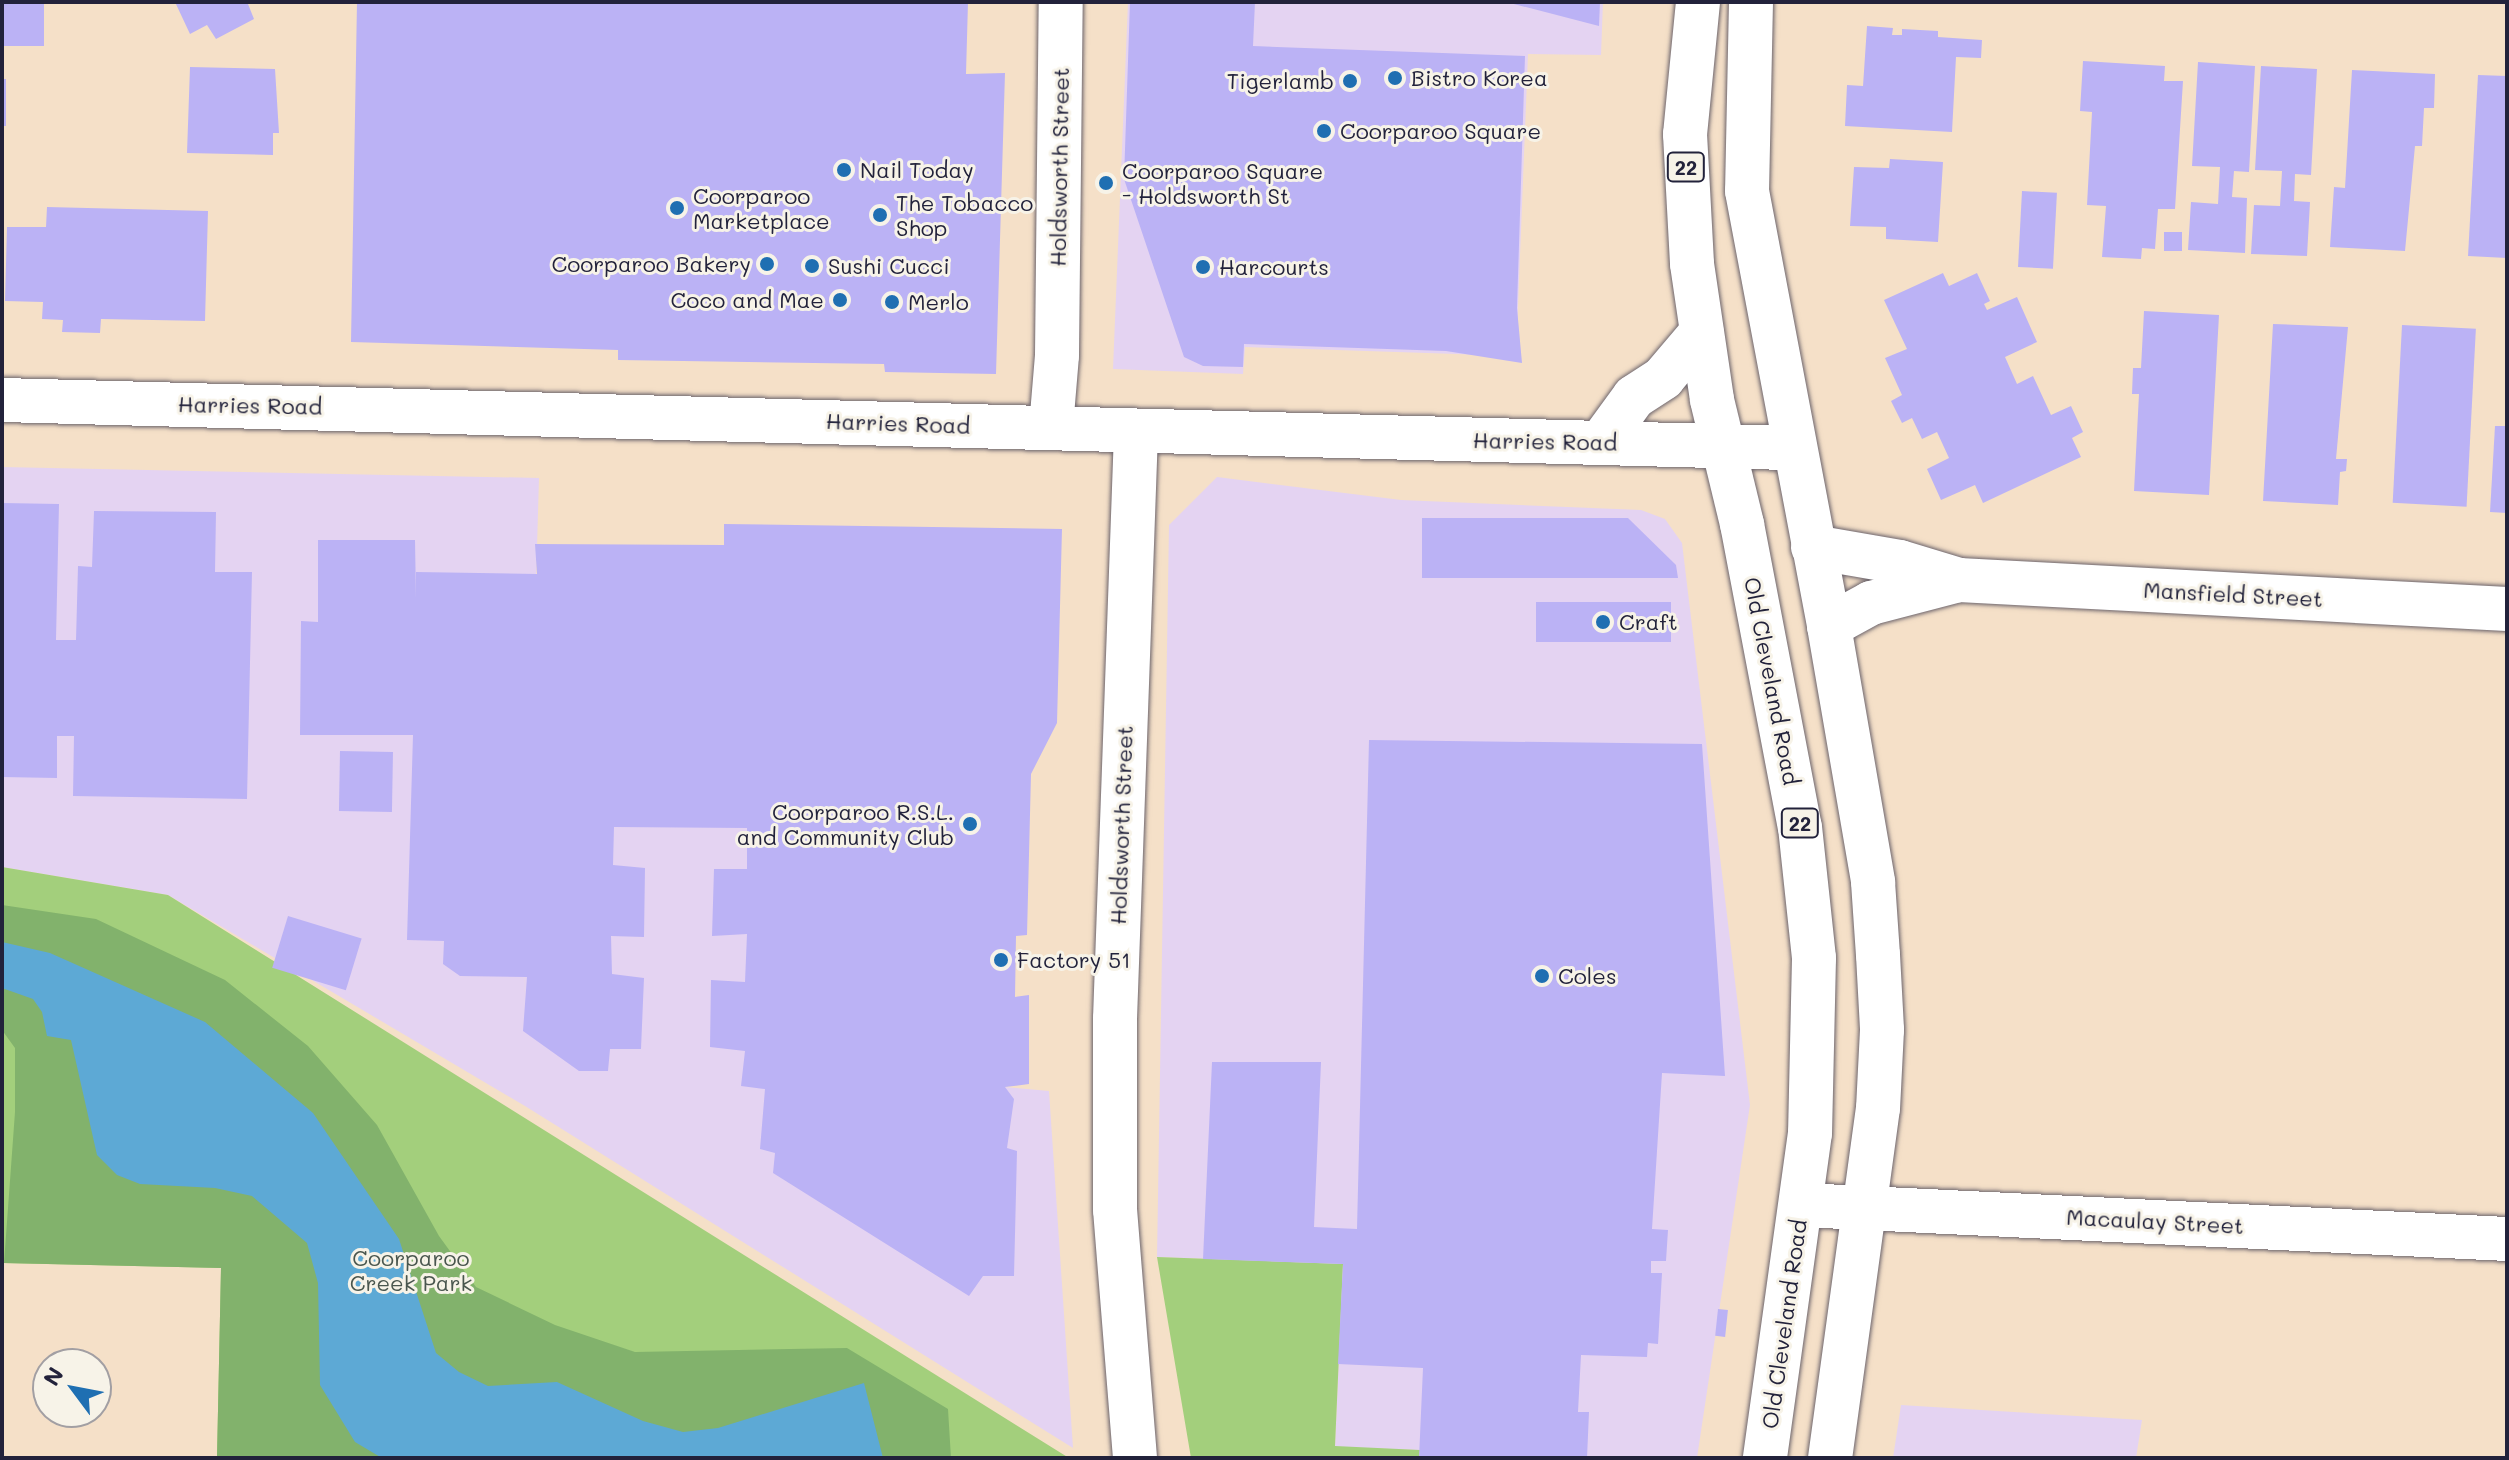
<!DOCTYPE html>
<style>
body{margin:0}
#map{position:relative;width:2509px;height:1460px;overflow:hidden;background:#f5e0c8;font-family:Mali,sans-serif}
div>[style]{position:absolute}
.built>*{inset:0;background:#e4d3f2}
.green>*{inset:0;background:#a3cf7c}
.forest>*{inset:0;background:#82b26c}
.water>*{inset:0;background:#5da9d5}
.building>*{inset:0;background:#bbb2f5;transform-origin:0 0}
.roads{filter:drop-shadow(0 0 2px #6c646c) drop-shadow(0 0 2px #6c646c)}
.street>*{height:44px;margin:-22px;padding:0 22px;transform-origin:22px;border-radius:22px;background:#fff}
.highway>*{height:44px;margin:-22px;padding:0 22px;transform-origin:22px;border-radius:22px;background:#fff}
.dots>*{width:22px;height:22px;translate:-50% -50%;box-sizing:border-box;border:4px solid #f7f3e8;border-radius:50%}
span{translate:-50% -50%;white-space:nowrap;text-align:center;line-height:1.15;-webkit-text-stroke:6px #f7f3e8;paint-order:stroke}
.shield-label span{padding:2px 6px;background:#f7f3e8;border:2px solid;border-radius:6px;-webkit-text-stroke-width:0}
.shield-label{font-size:20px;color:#22223b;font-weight:700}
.poi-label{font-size:22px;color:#22223b}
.left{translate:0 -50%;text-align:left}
.right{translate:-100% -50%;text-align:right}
.street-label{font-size:22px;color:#22223b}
.park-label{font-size:22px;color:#49564e}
.frame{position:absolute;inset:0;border:4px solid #22223b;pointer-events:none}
.north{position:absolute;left:32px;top:1348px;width:80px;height:80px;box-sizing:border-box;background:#f7f3e8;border:2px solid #a29fa3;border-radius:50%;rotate:302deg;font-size:22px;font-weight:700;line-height:32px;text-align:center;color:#22223b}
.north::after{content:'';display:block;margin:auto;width:28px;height:36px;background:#1f6fb2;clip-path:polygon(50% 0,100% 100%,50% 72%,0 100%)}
</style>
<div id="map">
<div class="built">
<i style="clip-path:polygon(1128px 2px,1603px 2px,1601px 55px,1528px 54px,1516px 356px,1245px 347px,1243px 374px,1113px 369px)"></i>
<i style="clip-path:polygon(2px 467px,539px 478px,524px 999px,533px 740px,813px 742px,1005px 1087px,1049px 1091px,1073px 1448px,525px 1106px,168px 895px,2px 867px)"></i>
<i style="clip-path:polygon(1217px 477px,1401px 500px,1641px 510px,1665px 519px,1682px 543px,1750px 1105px,1697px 1458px,1419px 1458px,1419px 1450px,1335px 1447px,1343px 1264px,1157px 1257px,1169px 525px)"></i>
<i style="clip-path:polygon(1901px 1405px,2142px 1420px,2136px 1458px,1893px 1458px)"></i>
</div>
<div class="green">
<i style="clip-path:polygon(2px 867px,168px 895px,1069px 1458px,217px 1458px,221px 1268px,2px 1263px)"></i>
<i style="clip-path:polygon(1157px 1257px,1343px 1264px,1335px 1446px,1420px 1450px,1419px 1458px,1191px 1458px)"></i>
</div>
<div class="forest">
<i style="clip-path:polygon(2px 905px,96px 919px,225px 980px,308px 1046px,377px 1125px,439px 1236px,476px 1287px,555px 1325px,635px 1352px,847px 1348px,948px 1409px,951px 1458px,217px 1458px,221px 1268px,4px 1263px,15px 1112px,15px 1048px,2px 1030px)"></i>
</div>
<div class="water">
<i style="clip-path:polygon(2px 942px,50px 953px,205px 1022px,313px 1113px,399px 1239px,436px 1353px,459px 1372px,488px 1386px,557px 1382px,643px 1421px,683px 1432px,718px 1428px,864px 1383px,883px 1458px,382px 1458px,355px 1442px,320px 1385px,318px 1283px,307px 1243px,252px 1196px,215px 1188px,140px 1184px,117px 1175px,97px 1155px,71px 1040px,47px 1036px,42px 1012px,33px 999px,2px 988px)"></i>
</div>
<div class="building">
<i style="left:2px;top:2px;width:42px;height:44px"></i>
<i style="clip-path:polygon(175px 2px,253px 2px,248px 4px,254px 19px,216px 39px,207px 25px,190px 34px)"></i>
<i style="clip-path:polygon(357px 2px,968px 2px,966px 74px,1005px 73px,996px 374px,885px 372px,884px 364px,618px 360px,618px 350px,351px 342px)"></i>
<i style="clip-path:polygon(1130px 2px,1255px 2px,1253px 46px,1525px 56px,1517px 308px,1522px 363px,1446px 351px,1244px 344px,1243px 367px,1203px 366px,1184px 357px,1124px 179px)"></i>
<i style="clip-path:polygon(1600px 2px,1599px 26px,1510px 3px,1510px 2px)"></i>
<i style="clip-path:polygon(1867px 26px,1893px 28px,1892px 35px,1902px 35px,1902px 29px,1938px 31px,1938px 37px,1982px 40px,1981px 58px,1956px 57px,1952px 132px,1845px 126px,1847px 85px,1863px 86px)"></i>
<i style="clip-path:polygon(2083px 61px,2165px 66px,2164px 81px,2183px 81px,2175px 209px,2158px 209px,2155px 249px,2142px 248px,2141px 259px,2102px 257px,2106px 206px,2087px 205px,2092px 112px,2080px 111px)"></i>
<i style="clip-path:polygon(2198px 62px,2255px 66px,2249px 172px,2234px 171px,2232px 197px,2247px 198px,2245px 253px,2188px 250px,2191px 202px,2218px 204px,2220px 167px,2192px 166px)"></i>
<i style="clip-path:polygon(2261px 66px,2317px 69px,2311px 175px,2295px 174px,2294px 201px,2310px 202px,2307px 256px,2251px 254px,2254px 205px,2280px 206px,2282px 171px,2255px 170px)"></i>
<i style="clip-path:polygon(190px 67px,275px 69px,279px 133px,273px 133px,273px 155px,187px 153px)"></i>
<i style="clip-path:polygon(2352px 70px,2435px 74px,2434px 108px,2424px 108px,2422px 146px,2415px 146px,2405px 251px,2330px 247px,2334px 187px,2345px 188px)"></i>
<i style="clip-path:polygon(2478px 75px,2507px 76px,2507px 258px,2468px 256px)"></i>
<i style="left:2px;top:79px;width:4px;height:47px"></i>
<i style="clip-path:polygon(1890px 159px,1943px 162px,1938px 242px,1886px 239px,1886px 227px,1850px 226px,1854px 167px,1889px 168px)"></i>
<i style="left:2022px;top:191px;width:35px;height:76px;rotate:3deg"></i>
<i style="clip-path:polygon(47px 207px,208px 211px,205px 321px,101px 319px,100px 333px,62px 332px,63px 320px,42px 319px,43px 302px,5px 301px,7px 227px,46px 227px)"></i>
<i style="left:2164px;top:232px;width:18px;height:19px"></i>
<i style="clip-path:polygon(1943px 273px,1949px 286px,1977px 273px,1990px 301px,1984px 304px,1987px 310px,2017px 297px,2037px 342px,2005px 357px,2017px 384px,2033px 376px,2051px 415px,2071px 406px,2083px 432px,2072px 438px,2081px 457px,1983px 503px,1975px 485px,1941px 500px,1927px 469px,1949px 458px,1937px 432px,1922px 439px,1912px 418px,1902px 423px,1891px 401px,1902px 395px,1885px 358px,1907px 349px,1884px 300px)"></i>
<i style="clip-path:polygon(2144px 311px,2219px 315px,2209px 495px,2134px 491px,2139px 394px,2132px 394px,2133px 368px,2141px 368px)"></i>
<i style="clip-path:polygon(2273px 324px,2348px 327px,2336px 459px,2347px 459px,2346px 471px,2340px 472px,2338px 505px,2263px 501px)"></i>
<i style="left:2402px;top:325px;width:74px;height:178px;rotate:3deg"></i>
<i style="clip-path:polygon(2495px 426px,2507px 426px,2507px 513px,2490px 512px)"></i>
<i style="clip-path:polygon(2px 503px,59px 504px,56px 640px,76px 640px,78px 566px,92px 567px,94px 511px,216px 512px,215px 572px,252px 572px,247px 799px,73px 796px,74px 736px,57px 736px,57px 778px,2px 777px)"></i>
<i style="clip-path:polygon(1422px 518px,1628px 518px,1676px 565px,1678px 578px,1422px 578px)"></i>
<i style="clip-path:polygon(724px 524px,1062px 529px,1057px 723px,1031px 774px,1027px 935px,1016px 936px,1015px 997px,1029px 995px,1029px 1084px,1005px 1087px,1014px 1099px,1007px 1148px,1017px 1151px,1014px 1276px,983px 1276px,969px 1296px,773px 1173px,775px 1153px,760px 1149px,765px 1089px,741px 1086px,745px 1051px,710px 1047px,711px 980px,745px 982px,747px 934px,712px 936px,714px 869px,747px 869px,747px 828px,614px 827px,613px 865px,645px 868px,644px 937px,611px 936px,612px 974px,644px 978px,641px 1049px,610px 1049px,608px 1071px,579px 1071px,523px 1031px,527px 977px,460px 976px,443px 964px,444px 941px,407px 940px,413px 735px,300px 735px,301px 621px,318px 622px,318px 540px,415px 540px,416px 599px,416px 572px,537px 574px,535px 544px,724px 545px)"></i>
<i style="left:1536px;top:602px;width:135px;height:40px"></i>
<i style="clip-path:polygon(1369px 740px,1702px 744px,1725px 1076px,1662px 1073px,1652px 1229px,1668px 1230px,1666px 1261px,1651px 1261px,1651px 1273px,1662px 1273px,1658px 1344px,1648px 1343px,1647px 1357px,1581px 1355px,1578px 1412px,1589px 1412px,1587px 1458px,1419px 1458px,1423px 1368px,1338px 1364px,1343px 1264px,1203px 1259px,1212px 1062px,1321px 1062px,1314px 1227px,1357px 1229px)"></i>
<i style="left:340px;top:751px;width:53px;height:60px;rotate:1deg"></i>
<i style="left:288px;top:916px;width:77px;height:54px;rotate:17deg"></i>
<i style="left:1718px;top:1309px;width:10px;height:27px;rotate:6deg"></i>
</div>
<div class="roads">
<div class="street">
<i style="left:2px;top:400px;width:1792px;rotate:1.54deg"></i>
<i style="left:1051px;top:427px;width:72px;rotate:-85.2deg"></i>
<i style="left:1057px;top:355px;width:353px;rotate:-89.4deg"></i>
<i style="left:1813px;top:547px;width:88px;rotate:9.8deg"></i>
<i style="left:1900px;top:562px;width:62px;rotate:17deg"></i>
<i style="left:1959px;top:580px;width:549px;rotate:3.03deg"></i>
<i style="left:1829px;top:626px;width:48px;rotate:-28.7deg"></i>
<i style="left:1871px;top:603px;width:91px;rotate:-14.6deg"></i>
<i style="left:1802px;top:1205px;width:706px;rotate:2.76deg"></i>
<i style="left:1135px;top:1458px;width:249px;rotate:-94.6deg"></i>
<i style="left:1115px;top:1210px;width:191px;rotate:-90deg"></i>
<i style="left:1115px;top:1019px;width:587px;rotate:-87.95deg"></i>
</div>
<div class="highway">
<i style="left:1698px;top:2px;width:133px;rotate:95.6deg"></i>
<i style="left:1685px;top:134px;width:130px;rotate:86.9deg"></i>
<i style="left:1692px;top:264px;width:137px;rotate:81.6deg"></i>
<i style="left:1712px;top:400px;width:128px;rotate:76.4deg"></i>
<i style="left:1742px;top:524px;width:309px;rotate:79.2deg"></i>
<i style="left:1800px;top:827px;width:132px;rotate:83.9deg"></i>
<i style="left:1814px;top:958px;width:175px;rotate:91.3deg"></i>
<i style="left:1810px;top:1133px;width:328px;rotate:97.9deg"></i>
<i style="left:1751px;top:2px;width:189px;rotate:91.2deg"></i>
<i style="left:1747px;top:191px;width:443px;rotate:79.3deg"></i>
<i style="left:1829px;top:626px;width:260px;rotate:80.2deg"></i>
<i style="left:1873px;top:882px;width:73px;rotate:86.1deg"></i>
<i style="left:1878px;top:955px;width:75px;rotate:86.9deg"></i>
<i style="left:1882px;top:1030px;width:78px;rotate:92.9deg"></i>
<i style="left:1878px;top:1108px;width:353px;rotate:97.8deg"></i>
<i style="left:1602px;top:441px;width:54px;rotate:-54deg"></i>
<i style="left:1634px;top:397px;width:35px;rotate:-33deg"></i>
<i style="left:1663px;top:378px;width:60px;rotate:-49.7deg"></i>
</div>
</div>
<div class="dots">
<i style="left:1395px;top:78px;background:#1f6fb2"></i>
<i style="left:1350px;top:81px;background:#1f6fb2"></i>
<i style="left:1324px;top:131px;background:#1f6fb2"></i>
<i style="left:844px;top:170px;background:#1f6fb2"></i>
<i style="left:1106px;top:183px;background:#1f6fb2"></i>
<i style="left:677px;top:208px;background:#1f6fb2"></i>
<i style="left:880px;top:215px;background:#1f6fb2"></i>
<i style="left:767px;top:264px;background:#1f6fb2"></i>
<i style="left:812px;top:266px;background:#1f6fb2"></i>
<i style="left:1203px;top:267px;background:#1f6fb2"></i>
<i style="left:840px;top:300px;background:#1f6fb2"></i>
<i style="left:892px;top:302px;background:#1f6fb2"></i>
<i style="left:1603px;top:622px;background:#1f6fb2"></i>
<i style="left:970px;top:824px;background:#1f6fb2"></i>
<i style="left:1001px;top:960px;background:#1f6fb2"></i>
<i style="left:1542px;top:976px;background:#1f6fb2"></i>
</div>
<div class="shield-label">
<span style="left:1686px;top:167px">22</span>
<span style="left:1800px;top:823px">22</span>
</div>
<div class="poi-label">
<span class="left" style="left:1411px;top:78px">Bistro Korea</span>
<span class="right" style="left:1334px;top:81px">Tigerlamb</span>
<span class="left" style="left:1340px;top:131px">Coorparoo Square</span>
<span class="left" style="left:860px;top:170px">Nail Today</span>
<span class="left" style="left:1122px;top:183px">Coorparoo Square<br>- Holdsworth St</span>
<span class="left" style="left:693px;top:208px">Coorparoo<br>Marketplace</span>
<span class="left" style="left:896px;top:215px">The Tobacco<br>Shop</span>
<span class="right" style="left:751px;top:264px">Coorparoo Bakery</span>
<span class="left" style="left:828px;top:266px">Sushi Cucci</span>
<span class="left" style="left:1219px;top:267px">Harcourts</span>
<span class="right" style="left:824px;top:300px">Coco and Mae</span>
<span class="left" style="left:908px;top:302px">Merlo</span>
<span class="left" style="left:1619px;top:622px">Craft</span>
<span class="right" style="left:954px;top:824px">Coorparoo R.S.L.<br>and Community Club</span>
<span class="left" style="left:1017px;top:960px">Factory 51</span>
<span class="left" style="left:1558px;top:976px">Coles</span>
</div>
<div class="street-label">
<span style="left:1059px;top:167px;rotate:-89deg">Holdsworth Street</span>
<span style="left:250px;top:405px;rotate:1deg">Harries Road</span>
<span style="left:898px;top:423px;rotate:2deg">Harries Road</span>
<span style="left:1545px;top:441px;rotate:1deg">Harries Road</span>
<span style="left:2233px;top:594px;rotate:3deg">Mansfield Street</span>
<span style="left:1772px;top:681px;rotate:79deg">Old Cleveland Road</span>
<span style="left:1121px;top:825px;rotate:-88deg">Holdsworth Street</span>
<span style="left:2155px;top:1221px;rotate:3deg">Macaulay Street</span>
<span style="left:1784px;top:1324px;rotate:-82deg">Old Cleveland Road</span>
</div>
<div class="park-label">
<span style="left:411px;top:1270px">Coorparoo<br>Creek Park</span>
</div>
<div class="frame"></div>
<div class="north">N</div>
</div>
